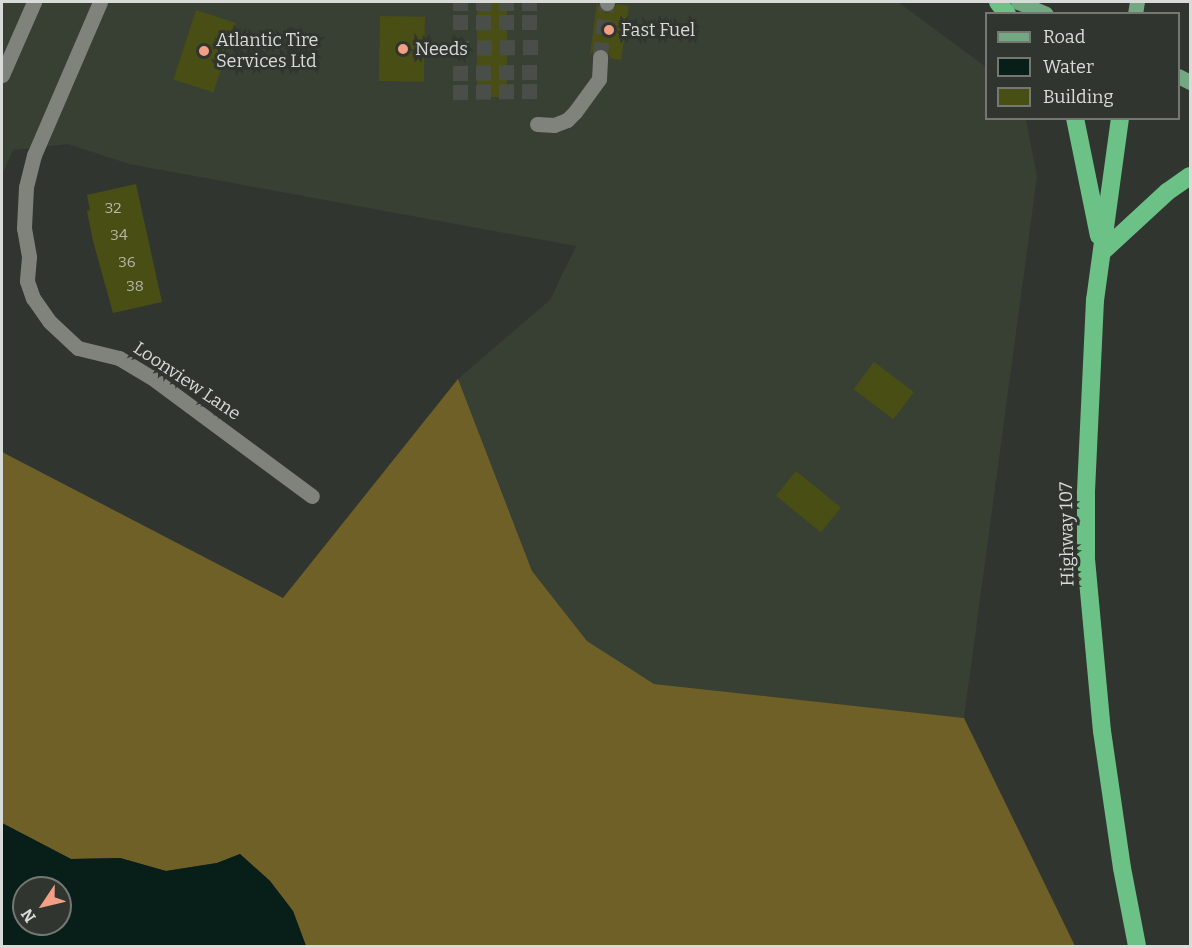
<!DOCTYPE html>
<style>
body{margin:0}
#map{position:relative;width:1192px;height:948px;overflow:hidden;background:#31352f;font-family:Bitter,serif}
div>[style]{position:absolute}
.built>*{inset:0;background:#383f33}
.forest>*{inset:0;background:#6f6027}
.water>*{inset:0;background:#081e18}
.building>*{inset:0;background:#494e15;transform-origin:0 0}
.minor-tunnel>*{height:15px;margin-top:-7.5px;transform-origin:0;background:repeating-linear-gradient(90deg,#4a4e48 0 15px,transparent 0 23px)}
.minor>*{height:15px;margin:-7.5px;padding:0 7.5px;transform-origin:7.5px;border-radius:7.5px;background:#7f837c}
.major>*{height:15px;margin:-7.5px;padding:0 7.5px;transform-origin:7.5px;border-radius:7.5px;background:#73a882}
.highway>*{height:18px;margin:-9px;padding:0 9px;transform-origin:9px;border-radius:9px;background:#6bc186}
.dots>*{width:16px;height:16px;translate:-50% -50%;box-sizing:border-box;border:3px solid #31352f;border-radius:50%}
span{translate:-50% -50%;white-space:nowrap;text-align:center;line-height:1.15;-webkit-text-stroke:6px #31352f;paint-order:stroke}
.number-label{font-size:15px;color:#b4b8a6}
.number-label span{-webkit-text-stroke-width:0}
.poi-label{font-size:18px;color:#d8dbd7}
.left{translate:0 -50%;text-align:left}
.street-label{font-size:18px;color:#d8dbd7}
.frame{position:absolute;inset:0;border:3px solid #d8dbd7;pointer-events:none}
.legend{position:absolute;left:985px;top:12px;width:195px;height:108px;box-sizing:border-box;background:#31352f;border:2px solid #747772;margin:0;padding:8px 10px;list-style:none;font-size:18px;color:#d8dbd7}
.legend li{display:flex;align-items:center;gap:12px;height:30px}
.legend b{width:30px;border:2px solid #747772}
.north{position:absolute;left:12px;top:876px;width:60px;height:60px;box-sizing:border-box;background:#31352f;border:2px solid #747772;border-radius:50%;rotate:235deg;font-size:16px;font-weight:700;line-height:24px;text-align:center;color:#d8dbd7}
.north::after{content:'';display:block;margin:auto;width:21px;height:27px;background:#f39f85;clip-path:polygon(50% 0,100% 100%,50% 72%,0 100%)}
</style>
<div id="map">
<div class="built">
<i style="clip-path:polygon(2px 2px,898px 2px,986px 67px,986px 118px,1026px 119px,1037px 177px,964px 718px,654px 684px,587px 641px,532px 571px,458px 379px,550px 300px,576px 246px,129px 164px,68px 144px,13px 150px,2px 175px)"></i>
</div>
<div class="forest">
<i style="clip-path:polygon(458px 379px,532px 571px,587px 641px,654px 684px,964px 718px,1075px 946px,306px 946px,293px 911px,270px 881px,240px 854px,217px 863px,166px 871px,120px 858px,71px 859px,2px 823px,2px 452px,283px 598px)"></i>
</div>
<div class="water">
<i style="clip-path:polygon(evenodd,2px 823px,71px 859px,120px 858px,166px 871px,217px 863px,240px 854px,270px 881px,293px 911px,306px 946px,2px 946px,2px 823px,24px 888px,60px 888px,60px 924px,24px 924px,24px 888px)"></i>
</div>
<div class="building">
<i style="left:477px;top:2px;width:30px;height:95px"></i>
<i style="clip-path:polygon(597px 2px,599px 8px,606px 13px,612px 11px,617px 4px,629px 6px,621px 60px,610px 58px,608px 52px,601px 47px,595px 49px,590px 55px)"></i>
<i style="left:196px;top:10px;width:42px;height:73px;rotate:18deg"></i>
<i style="left:380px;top:16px;width:45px;height:65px;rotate:1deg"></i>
<i style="clip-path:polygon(136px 184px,162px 302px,113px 313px,93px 241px,87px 211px,90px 210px,87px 195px)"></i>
<i style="left:874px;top:362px;width:50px;height:34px;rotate:37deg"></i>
<i style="left:796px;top:471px;width:58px;height:32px;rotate:39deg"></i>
</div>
<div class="minor-tunnel">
<i style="left:453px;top:3px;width:86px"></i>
<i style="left:453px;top:22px;width:86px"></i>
<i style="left:454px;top:48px;width:84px;rotate:-0.7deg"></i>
<i style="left:600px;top:57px;width:54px;rotate:-82.6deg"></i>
<i style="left:453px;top:73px;width:85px;rotate:-0.7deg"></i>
<i style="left:453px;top:92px;width:85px;rotate:-0.7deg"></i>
</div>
<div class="minor">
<i style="left:100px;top:2px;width:167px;rotate:113.3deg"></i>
<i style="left:34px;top:155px;width:33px;rotate:104deg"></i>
<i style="left:26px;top:187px;width:41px;rotate:92.8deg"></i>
<i style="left:24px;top:228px;width:29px;rotate:80deg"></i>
<i style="left:29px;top:257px;width:24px;rotate:95deg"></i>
<i style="left:27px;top:281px;width:18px;rotate:71deg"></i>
<i style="left:33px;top:298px;width:29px;rotate:55deg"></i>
<i style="left:50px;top:322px;width:38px;rotate:43deg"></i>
<i style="left:78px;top:348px;width:42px;rotate:13.7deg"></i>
<i style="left:119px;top:358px;width:37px;rotate:31deg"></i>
<i style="left:151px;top:377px;width:200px;rotate:36.5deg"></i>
<i style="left:607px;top:3px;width:1px;rotate:-90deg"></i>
<i style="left:2px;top:75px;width:80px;rotate:-66.3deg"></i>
<i style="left:537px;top:124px;width:17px;rotate:3deg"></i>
<i style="left:554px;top:125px;width:14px;rotate:-21deg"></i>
<i style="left:567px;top:120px;width:11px;rotate:-45deg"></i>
<i style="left:575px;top:112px;width:41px;rotate:-54deg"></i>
<i style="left:599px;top:79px;width:22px;rotate:-87deg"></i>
</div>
<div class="major">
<i style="left:1018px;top:2px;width:30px;rotate:23deg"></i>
<i style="left:1135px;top:14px;width:12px;rotate:-81deg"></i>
<i style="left:1178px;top:76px;width:13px;rotate:27deg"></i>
</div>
<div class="highway">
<i style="left:998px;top:2px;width:15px;rotate:53deg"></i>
<i style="left:1075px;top:118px;width:120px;rotate:78.5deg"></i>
<i style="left:1120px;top:118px;width:184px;rotate:97.8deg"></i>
<i style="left:1095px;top:300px;width:194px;rotate:92.7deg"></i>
<i style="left:1086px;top:494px;width:65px;rotate:90deg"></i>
<i style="left:1086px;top:559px;width:173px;rotate:84.7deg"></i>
<i style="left:1102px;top:731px;width:138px;rotate:81.7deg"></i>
<i style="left:1122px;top:868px;width:79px;rotate:79.1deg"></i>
<i style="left:1102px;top:252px;width:88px;rotate:-42.7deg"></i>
<i style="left:1167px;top:192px;width:28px;rotate:-35deg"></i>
</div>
<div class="dots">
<i style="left:609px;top:30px;background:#f39f85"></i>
<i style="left:403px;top:49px;background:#f39f85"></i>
<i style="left:204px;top:51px;background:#f39f85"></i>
</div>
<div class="number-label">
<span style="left:113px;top:209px">32</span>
<span style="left:119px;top:236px">34</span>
<span style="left:127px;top:263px">36</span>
<span style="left:135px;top:287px">38</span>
</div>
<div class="poi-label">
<span class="left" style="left:621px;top:30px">Fast Fuel</span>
<span class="left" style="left:216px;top:51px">Atlantic Tire<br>Services Ltd</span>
<span class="left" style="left:415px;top:49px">Needs</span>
</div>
<div class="street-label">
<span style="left:187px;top:381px;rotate:34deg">Loonview Lane</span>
<span style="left:1067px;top:534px;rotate:-91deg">Highway 107</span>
</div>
<div class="frame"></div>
<ul class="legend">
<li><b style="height:8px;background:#73a882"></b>Road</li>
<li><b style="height:16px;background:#081e18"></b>Water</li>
<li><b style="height:16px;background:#494e15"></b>Building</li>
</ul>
<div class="north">N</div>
</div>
